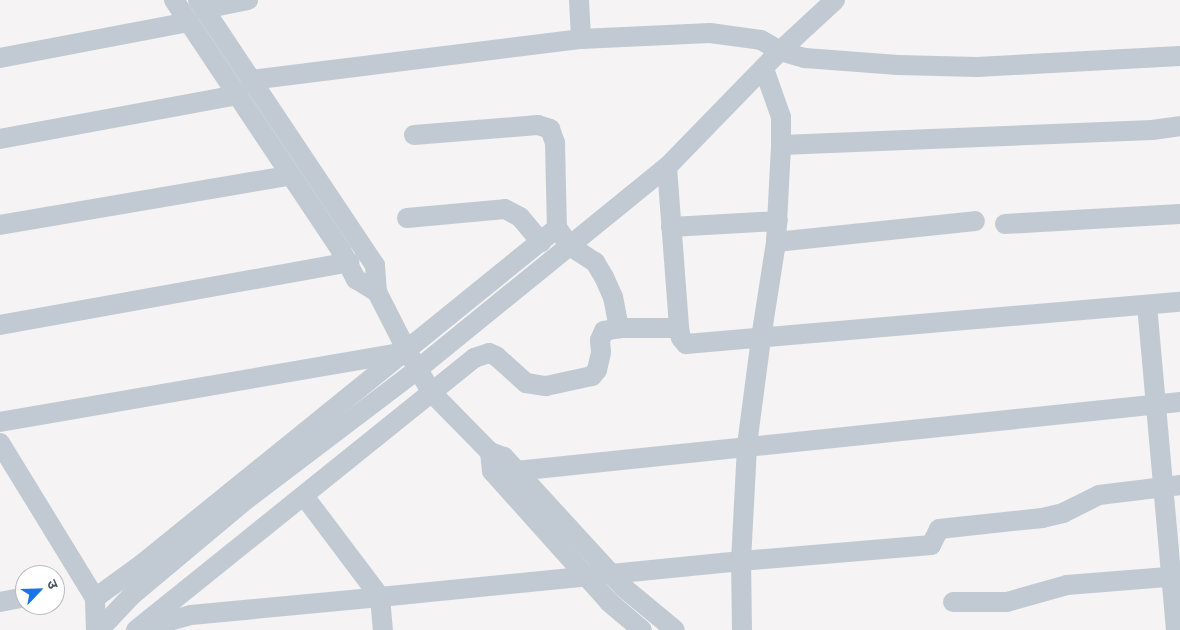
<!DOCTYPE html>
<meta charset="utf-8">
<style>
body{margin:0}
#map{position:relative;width:1180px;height:630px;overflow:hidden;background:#f5f3f3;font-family:"Asap Condensed","Noto Sans Devanagari",sans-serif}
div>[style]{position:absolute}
.minor>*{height:20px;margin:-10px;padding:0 10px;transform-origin:10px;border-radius:10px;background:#c1cad2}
span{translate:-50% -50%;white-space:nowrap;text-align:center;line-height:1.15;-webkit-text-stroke:4px #fff;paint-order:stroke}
.north{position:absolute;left:15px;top:565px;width:50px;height:50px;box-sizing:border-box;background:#fff;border:1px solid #b7bbc0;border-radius:50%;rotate:66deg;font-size:14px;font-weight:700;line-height:20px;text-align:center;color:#4a5661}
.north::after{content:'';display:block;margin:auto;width:18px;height:22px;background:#1a73e8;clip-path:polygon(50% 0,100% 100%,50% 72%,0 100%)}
</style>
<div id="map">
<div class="minor">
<i style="left:174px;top:0;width:301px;rotate:56.3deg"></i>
<i style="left:341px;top:250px;width:33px;rotate:63deg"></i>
<i style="left:356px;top:279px;width:25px;rotate:32deg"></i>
<i style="left:198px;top:0;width:319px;rotate:56.3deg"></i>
<i style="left:375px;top:265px;width:27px;rotate:86deg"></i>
<i style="left:377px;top:292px;width:66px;rotate:63deg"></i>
<i style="left:407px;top:351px;width:49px;rotate:59.2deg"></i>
<i style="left:432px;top:393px;width:83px;rotate:45.5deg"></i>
<i style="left:490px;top:452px;width:15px;rotate:20deg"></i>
<i style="left:504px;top:457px;width:176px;rotate:47.5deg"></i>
<i style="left:623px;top:587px;width:67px;rotate:39.6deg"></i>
<i style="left:579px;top:0;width:39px;rotate:87deg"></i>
<i style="left:581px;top:39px;width:129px;rotate:-2.7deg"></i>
<i style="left:710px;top:33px;width:51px;rotate:7.8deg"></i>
<i style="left:761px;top:40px;width:22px;rotate:30deg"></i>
<i style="left:780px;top:51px;width:26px;rotate:16deg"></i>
<i style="left:805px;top:58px;width:93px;rotate:4.3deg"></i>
<i style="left:898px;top:65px;width:79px;rotate:1.5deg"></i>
<i style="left:977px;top:67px;width:203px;rotate:-3.1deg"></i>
<i style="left:204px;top:9px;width:45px;rotate:-11.6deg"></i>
<i style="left:0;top:58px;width:192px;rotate:-10.8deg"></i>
<i style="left:251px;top:80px;width:333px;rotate:-7.1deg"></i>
<i style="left:414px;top:135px;width:124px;rotate:-4.6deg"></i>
<i style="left:538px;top:125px;width:13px;rotate:18deg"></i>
<i style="left:550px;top:129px;width:15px;rotate:70deg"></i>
<i style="left:555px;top:143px;width:85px;rotate:88.7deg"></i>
<i style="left:557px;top:228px;width:22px;rotate:54deg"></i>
<i style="left:570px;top:246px;width:30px;rotate:33deg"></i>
<i style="left:595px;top:262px;width:17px;rotate:59deg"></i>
<i style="left:604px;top:277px;width:22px;rotate:66deg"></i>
<i style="left:613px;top:297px;width:32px;rotate:79deg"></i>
<i style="left:0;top:139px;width:242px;rotate:-10.5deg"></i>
<i style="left:781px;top:145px;width:371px;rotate:-2.3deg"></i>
<i style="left:1152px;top:130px;width:28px;rotate:-8deg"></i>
<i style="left:667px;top:167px;width:161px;rotate:85.7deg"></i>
<i style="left:679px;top:328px;width:10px;rotate:79deg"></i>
<i style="left:681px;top:338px;width:8px;rotate:50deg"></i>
<i style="left:686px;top:344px;width:496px;rotate:-4.9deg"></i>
<i style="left:407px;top:218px;width:98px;rotate:-5.2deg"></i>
<i style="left:505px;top:209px;width:17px;rotate:28deg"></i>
<i style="left:520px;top:217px;width:33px;rotate:50deg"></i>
<i style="left:1005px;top:224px;width:175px;rotate:-3.3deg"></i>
<i style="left:0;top:225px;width:295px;rotate:-9.7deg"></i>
<i style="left:671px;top:227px;width:107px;rotate:-3.2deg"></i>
<i style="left:776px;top:242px;width:200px;rotate:-6deg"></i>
<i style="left:1147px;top:305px;width:326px;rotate:84.9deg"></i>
<i style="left:0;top:325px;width:355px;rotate:-10.2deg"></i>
<i style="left:0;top:422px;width:411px;rotate:-9.8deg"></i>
<i style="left:0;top:443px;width:182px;rotate:58.5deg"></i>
<i style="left:490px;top:452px;width:19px;rotate:84deg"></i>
<i style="left:492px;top:471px;width:176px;rotate:48.2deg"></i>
<i style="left:609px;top:602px;width:43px;rotate:40.3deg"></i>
<i style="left:516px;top:471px;width:668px;rotate:-5.93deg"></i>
<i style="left:304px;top:496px;width:126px;rotate:53deg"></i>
<i style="left:380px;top:597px;width:363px;rotate:-5.7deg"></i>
<i style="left:741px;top:561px;width:191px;rotate:-4.8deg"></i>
<i style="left:931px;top:545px;width:18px;rotate:-63deg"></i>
<i style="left:939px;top:529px;width:104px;rotate:-6.1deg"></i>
<i style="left:1042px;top:518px;width:22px;rotate:-13deg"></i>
<i style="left:1063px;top:513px;width:40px;rotate:-26.6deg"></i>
<i style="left:1099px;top:495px;width:82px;rotate:-7deg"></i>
<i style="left:0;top:602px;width:25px;rotate:-11deg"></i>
<i style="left:953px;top:602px;width:54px"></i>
<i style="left:1007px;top:602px;width:62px;rotate:-15.8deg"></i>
<i style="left:1067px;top:585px;width:113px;rotate:-4.6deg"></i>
<i style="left:144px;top:628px;width:49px;rotate:-15.5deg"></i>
<i style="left:191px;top:615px;width:190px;rotate:-5.4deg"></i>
<i style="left:380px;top:597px;width:33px;rotate:85deg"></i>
<i style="left:96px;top:630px;width:32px;rotate:-92deg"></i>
<i style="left:95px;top:598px;width:58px;rotate:-35.9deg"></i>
<i style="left:142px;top:564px;width:534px;rotate:-38.99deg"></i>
<i style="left:99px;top:630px;width:48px;rotate:-46.7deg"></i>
<i style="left:132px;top:595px;width:150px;rotate:-39.9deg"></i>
<i style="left:247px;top:499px;width:215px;rotate:-37.2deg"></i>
<i style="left:418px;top:369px;width:321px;rotate:-39.1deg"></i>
<i style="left:667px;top:167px;width:162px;rotate:-45.8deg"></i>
<i style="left:780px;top:51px;width:75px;rotate:-42.8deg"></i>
<i style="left:136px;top:630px;width:434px;rotate:-38.8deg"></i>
<i style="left:474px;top:358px;width:16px;rotate:-18deg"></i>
<i style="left:489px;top:353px;width:8px;rotate:23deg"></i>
<i style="left:496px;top:356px;width:40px;rotate:42deg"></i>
<i style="left:526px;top:383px;width:20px;rotate:9deg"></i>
<i style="left:546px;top:386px;width:47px;rotate:-12.3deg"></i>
<i style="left:592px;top:376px;width:8px;rotate:-50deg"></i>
<i style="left:597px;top:370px;width:18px;rotate:-77deg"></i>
<i style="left:601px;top:352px;width:12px;rotate:-95deg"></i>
<i style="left:600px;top:340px;width:10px;rotate:-66deg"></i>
<i style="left:604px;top:331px;width:15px;rotate:-11deg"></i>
<i style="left:619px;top:328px;width:60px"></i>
<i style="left:742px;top:630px;width:69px;rotate:-90.8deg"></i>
<i style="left:741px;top:561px;width:116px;rotate:-87deg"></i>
<i style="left:747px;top:445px;width:108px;rotate:-82.5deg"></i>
<i style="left:761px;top:338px;width:97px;rotate:-81.1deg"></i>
<i style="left:776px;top:242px;width:97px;rotate:-87deg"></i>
<i style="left:781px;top:145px;width:28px;rotate:-90deg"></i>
<i style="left:781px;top:117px;width:51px;rotate:-109.5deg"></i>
</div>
<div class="north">उ</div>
</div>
